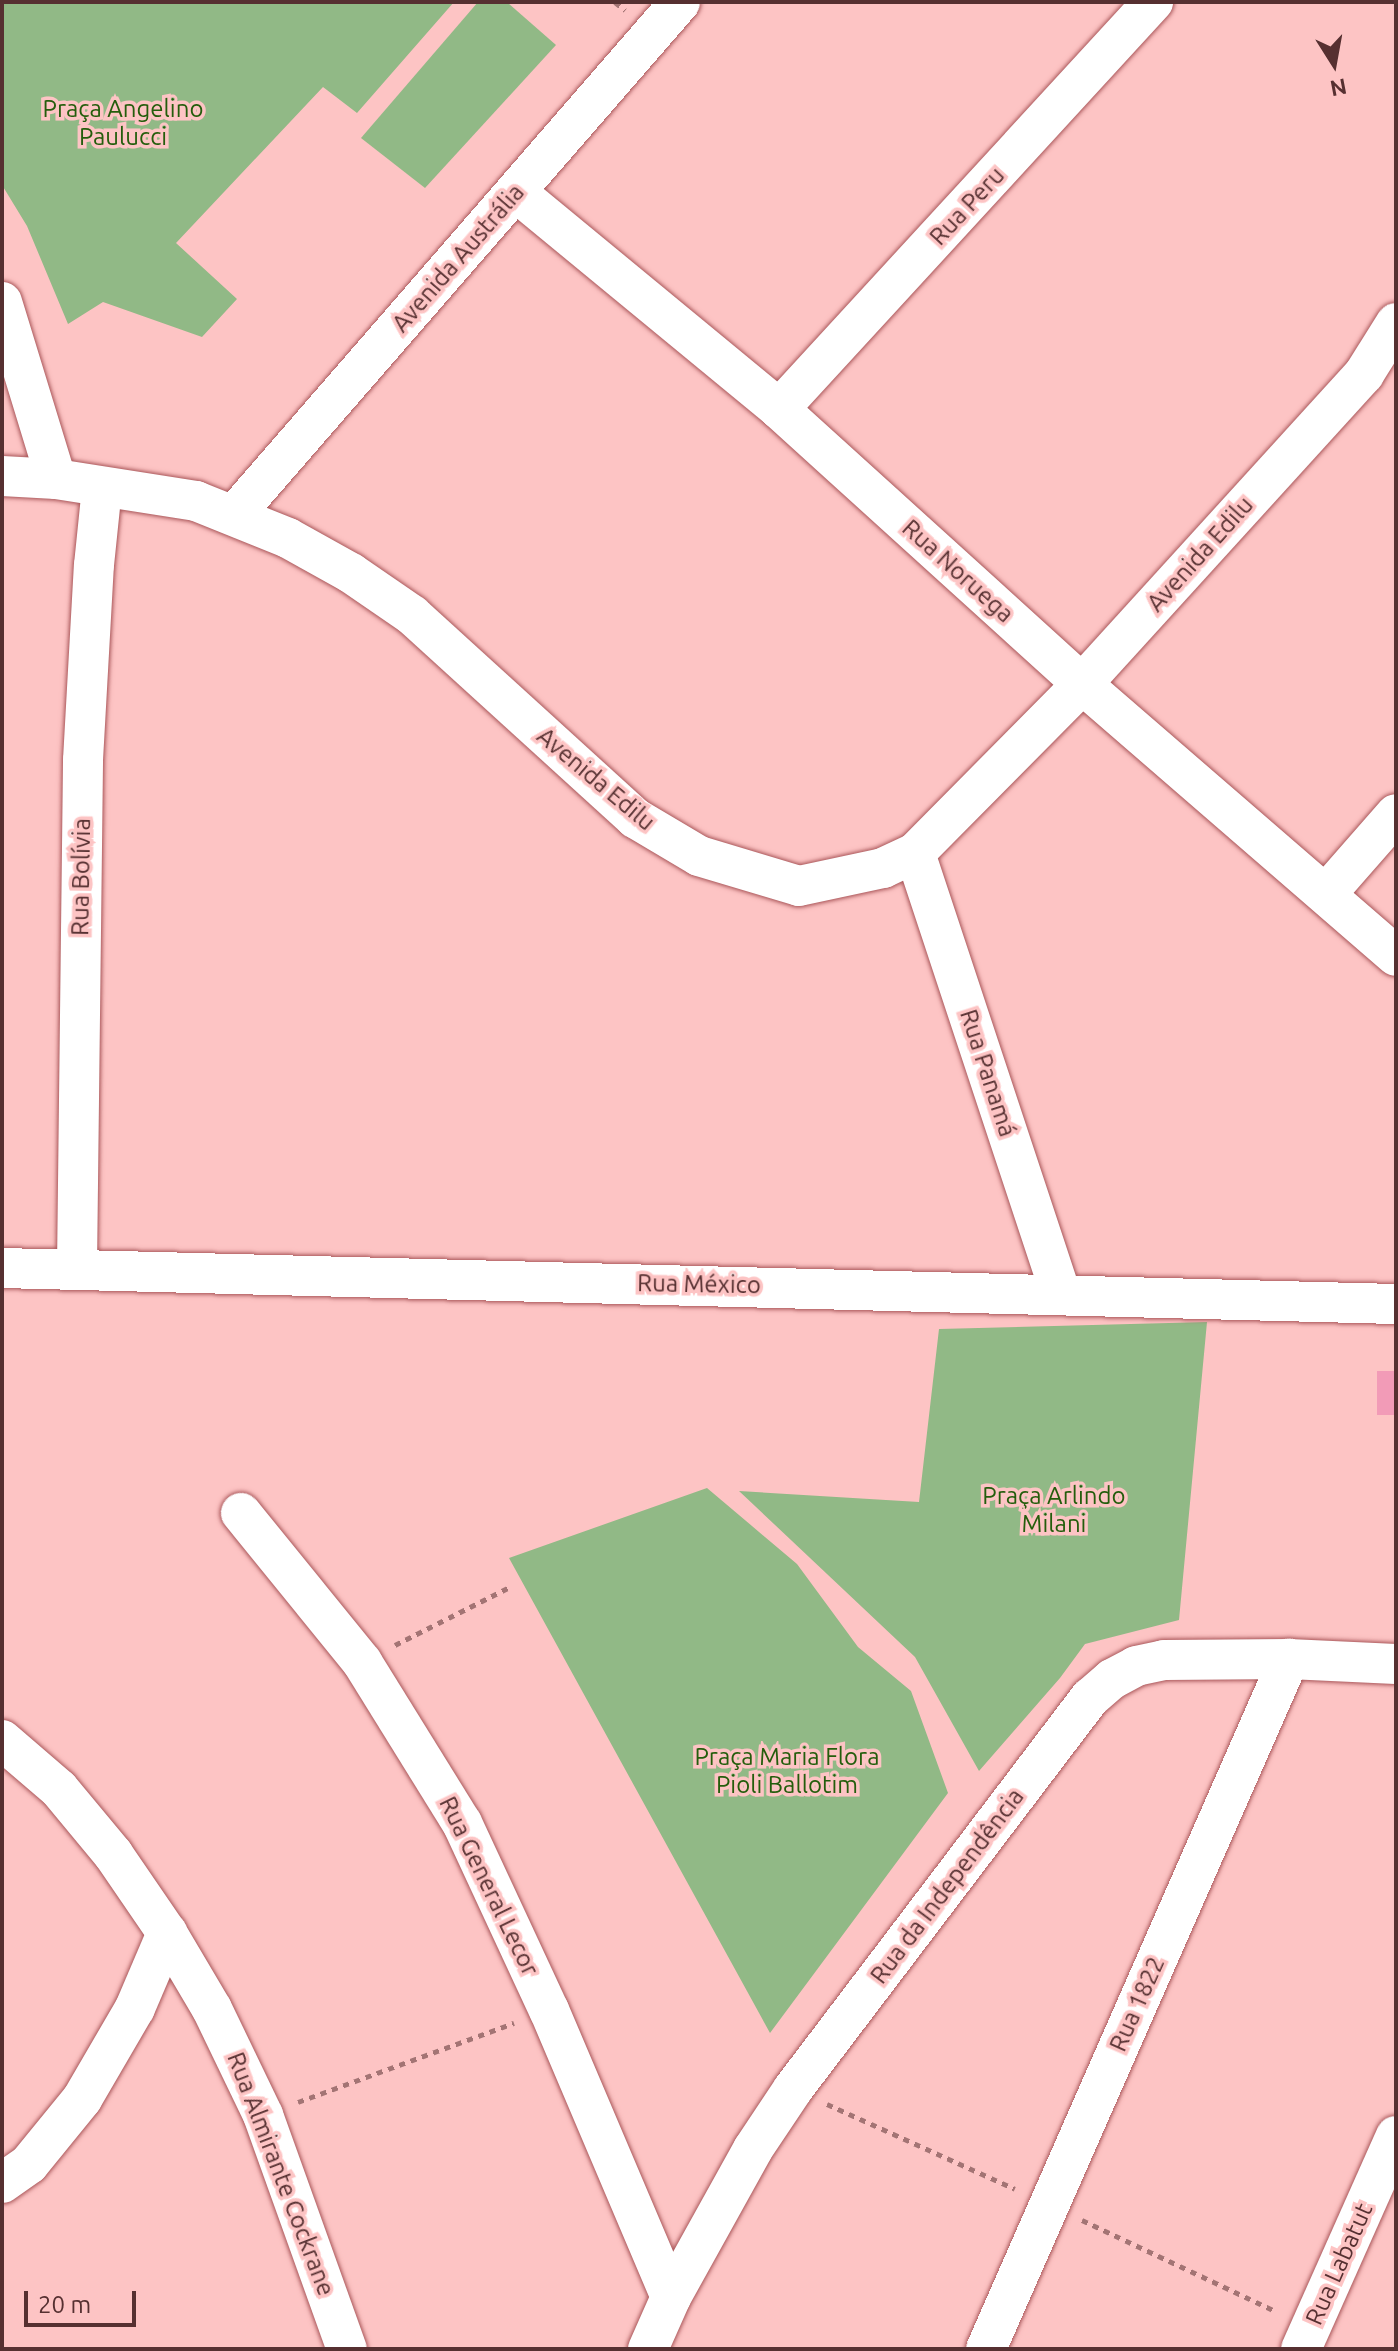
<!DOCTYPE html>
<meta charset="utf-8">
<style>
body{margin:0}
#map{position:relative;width:1398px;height:2351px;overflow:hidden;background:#fdc4c4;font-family:Ubuntu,sans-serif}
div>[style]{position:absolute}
.green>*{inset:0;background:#91b986}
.building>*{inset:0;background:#f29bb7;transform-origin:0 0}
.path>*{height:5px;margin-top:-2.5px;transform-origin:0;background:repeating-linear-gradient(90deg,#a37474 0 6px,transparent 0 12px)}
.roads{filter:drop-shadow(0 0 2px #aa575a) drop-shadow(0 0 2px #aa575a)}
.minor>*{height:40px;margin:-20px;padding:0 20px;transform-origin:20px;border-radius:20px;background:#fff}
span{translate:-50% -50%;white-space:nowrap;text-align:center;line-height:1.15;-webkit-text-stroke:7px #fdc4c4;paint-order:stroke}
.park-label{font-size:24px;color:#245d0c}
.street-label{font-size:24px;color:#563031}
.frame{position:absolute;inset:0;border:4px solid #563031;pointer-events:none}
.north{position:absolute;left:1294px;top:24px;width:80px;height:80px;-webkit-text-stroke:6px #fdc4c4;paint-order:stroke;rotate:169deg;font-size:22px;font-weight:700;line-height:32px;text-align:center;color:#563031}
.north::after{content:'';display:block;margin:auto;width:28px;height:36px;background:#563031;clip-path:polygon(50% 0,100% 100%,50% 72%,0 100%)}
.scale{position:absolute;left:24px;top:2291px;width:112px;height:36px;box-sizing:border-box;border:4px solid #563031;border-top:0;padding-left:10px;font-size:24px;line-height:28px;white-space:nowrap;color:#563031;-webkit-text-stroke:6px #fdc4c4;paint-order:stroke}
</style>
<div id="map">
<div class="green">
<i style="clip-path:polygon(2px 2px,454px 2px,357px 113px,323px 87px,176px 243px,237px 299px,202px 337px,103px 302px,68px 324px,27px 226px,2px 185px)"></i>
<i style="clip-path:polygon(478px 2px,507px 2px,556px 45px,425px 188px,361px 138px)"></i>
<i style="clip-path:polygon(1207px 1322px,1179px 1620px,1085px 1644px,1060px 1678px,979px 1771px,915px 1657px,739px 1491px,919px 1502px,939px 1329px)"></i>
<i style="clip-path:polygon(707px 1488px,797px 1564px,858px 1647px,911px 1691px,948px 1793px,770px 2033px,509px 1558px)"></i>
</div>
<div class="building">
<i style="left:1396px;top:1371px;width:44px;height:19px;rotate:90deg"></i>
</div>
<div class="path">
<i style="left:615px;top:2px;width:13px;rotate:39deg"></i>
<i style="left:395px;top:1645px;width:131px;rotate:-26.8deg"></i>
<i style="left:298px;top:2102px;width:230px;rotate:-20.1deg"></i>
<i style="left:827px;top:2104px;width:206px;rotate:24.3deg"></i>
<i style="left:1082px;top:2220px;width:213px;rotate:25.2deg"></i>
</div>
<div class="roads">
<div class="minor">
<i style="left:516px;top:192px;width:341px;rotate:39.5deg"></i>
<i style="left:779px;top:409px;width:409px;rotate:42.2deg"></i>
<i style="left:1082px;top:684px;width:415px;rotate:40.9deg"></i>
<i style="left:2px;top:302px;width:185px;rotate:73deg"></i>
<i style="left:779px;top:409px;width:553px;rotate:-47.42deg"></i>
<i style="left:2px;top:476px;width:54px;rotate:3.2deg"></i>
<i style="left:56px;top:479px;width:142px;rotate:8.9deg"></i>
<i style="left:196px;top:501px;width:99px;rotate:21.9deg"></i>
<i style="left:288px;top:538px;width:72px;rotate:29.1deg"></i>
<i style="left:351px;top:573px;width:74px;rotate:34.5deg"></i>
<i style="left:412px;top:615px;width:302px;rotate:42.3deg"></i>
<i style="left:635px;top:818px;width:74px;rotate:30.7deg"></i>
<i style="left:699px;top:856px;width:104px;rotate:16.7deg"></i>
<i style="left:799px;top:886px;width:86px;rotate:-12.1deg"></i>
<i style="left:883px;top:868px;width:35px;rotate:-25deg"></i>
<i style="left:915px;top:853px;width:238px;rotate:-45.3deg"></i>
<i style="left:1082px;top:684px;width:419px;rotate:-47.7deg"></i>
<i style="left:1364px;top:374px;width:60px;rotate:-57.9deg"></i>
<i style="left:235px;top:514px;width:678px;rotate:-49deg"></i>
<i style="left:915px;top:853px;width:465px;rotate:71.7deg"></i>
<i style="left:1326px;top:894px;width:106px;rotate:-48.8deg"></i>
<i style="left:2px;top:1268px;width:1394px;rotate:1.48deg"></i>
<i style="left:77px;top:1268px;width:508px;rotate:-89.32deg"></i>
<i style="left:83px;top:760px;width:195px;rotate:-86.8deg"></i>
<i style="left:94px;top:565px;width:78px;rotate:-84.1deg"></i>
<i style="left:241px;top:1513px;width:192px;rotate:50.9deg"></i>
<i style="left:362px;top:1662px;width:190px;rotate:58.2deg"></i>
<i style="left:462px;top:1823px;width:206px;rotate:65.1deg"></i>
<i style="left:549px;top:2010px;width:312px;rotate:67deg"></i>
<i style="left:2px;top:1740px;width:75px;rotate:40.7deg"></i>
<i style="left:59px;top:1789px;width:85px;rotate:50.3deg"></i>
<i style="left:113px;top:1854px;width:96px;rotate:55.6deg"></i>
<i style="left:167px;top:1933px;width:88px;rotate:59.4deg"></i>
<i style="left:212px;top:2009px;width:118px;rotate:64.3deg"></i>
<i style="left:263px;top:2115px;width:249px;rotate:70.3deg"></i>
<i style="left:2px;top:2183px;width:33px;rotate:-35deg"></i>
<i style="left:29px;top:2164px;width:84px;rotate:-50.8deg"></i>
<i style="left:82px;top:2099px;width:105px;rotate:-59.8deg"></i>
<i style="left:135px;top:2008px;width:82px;rotate:-66.9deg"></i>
<i style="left:648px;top:2349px;width:57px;rotate:-66.1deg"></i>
<i style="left:671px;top:2297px;width:169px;rotate:-61deg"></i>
<i style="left:753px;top:2149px;width:72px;rotate:-56.3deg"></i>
<i style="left:793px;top:2089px;width:491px;rotate:-52.8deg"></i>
<i style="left:1090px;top:1698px;width:29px;rotate:-41deg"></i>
<i style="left:1112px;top:1679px;width:27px;rotate:-28deg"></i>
<i style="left:1136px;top:1666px;width:29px;rotate:-12deg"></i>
<i style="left:1164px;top:1660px;width:125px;rotate:-0.5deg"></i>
<i style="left:1289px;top:1659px;width:107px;rotate:2.7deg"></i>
<i style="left:986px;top:2349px;width:754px;rotate:-66.29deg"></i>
<i style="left:1301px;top:2349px;width:233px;rotate:-66deg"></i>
</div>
</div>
<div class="park-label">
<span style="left:123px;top:123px">Praça Angelino<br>Paulucci</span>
<span style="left:1054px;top:1510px">Praça Arlindo<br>Milani</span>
<span style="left:787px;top:1771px">Praça Maria Flora<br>Pioli Ballotim</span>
</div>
<div class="street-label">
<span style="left:967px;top:206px;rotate:-47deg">Rua Peru</span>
<span style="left:458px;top:258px;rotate:-49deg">Avenida Austrália</span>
<span style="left:1200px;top:554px;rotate:-48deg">Avenida Edilu</span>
<span style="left:958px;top:571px;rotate:42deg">Rua Noruega</span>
<span style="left:596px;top:779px;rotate:40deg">Avenida Edilu</span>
<span style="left:81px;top:877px;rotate:-89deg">Rua Bolívia</span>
<span style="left:988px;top:1073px;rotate:72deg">Rua Panamá</span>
<span style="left:699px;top:1284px;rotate:1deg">Rua México</span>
<span style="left:489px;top:1886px;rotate:64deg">Rua General Lecor</span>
<span style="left:947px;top:1886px;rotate:-53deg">Rua da Independência</span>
<span style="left:1137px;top:2004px;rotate:-66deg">Rua 1822</span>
<span style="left:281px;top:2174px;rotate:69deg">Rua Almirante Cockrane</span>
<span style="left:1339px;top:2264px;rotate:-66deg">Rua Labatut</span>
</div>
<div class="frame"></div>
<div class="north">N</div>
<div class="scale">20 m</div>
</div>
